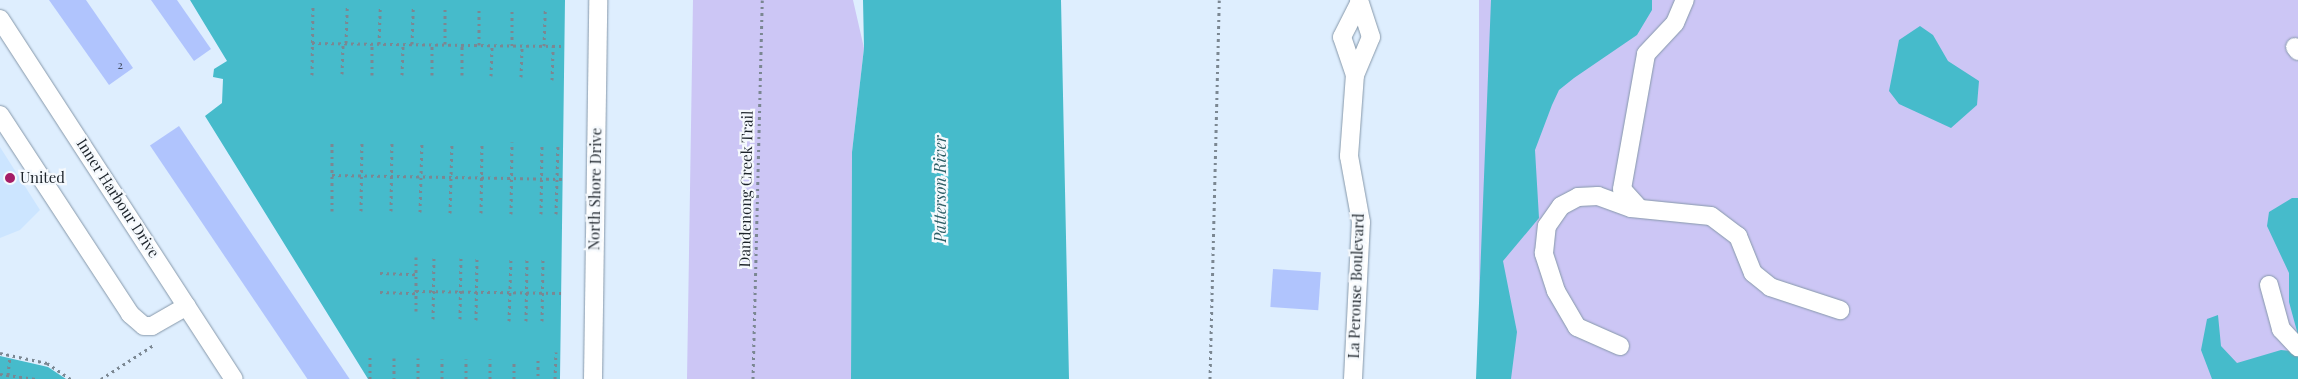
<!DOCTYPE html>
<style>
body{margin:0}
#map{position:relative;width:2298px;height:379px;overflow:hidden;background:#deeefe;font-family:"Playfair Display",serif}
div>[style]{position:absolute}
.built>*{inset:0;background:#cce5ff}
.green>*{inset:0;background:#ccc6f5;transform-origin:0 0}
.water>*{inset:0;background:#46bbcb}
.building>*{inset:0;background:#b0c4fd;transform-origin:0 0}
.path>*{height:3px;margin-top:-1.5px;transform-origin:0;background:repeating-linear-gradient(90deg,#7b8792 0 2.5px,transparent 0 6.5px)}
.roads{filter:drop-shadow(0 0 1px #8698aa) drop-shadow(0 0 1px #8698aa)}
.minor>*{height:18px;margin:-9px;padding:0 9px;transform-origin:9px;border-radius:9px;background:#fff}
.dots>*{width:14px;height:14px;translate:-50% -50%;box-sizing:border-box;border:2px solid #f5f9fd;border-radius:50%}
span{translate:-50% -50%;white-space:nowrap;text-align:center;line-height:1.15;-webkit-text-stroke:4.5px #f5f9fd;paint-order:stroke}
.number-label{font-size:12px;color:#414b5f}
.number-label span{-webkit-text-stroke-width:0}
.poi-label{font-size:15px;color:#1c232a}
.left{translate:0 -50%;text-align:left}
.street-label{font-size:15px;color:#1c232a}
.water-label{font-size:16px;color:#2e5f66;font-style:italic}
</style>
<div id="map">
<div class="built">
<i style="clip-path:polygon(0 147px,40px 210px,20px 230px,0 238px)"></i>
</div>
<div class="green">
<i style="clip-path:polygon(693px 0,853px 0,864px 48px,852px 152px,851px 379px,687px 379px)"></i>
<i style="left:1479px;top:0;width:819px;height:379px"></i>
</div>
<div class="water">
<i style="clip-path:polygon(190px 0,565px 0,560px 379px,368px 379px,205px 116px,222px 103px,223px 79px,213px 77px,214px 69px,227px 61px)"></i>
<i style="clip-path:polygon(863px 0,1061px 0,1069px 379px,851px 379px,852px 152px,864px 48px)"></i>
<i style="clip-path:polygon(1491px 0,1652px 0,1652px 10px,1637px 35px,1574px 78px,1559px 90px,1552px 105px,1535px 150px,1539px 218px,1503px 261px,1517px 332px,1511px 379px,1476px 379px)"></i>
<i style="clip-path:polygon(1920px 26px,1933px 35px,1948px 61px,1979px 81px,1977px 105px,1951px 128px,1899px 104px,1889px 91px,1899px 40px)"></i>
<i style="clip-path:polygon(2292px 198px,2298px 198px,2298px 335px,2289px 302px,2289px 273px,2267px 226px,2269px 212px)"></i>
<i style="clip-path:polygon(2218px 315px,2221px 346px,2237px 363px,2281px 350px,2290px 351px,2298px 337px,2298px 379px,2212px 379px,2201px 350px,2207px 319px)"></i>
<i style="clip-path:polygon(0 356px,48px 367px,66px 379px,0 379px)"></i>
</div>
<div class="building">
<i style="clip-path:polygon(49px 0,86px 0,133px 68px,109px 85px)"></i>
<i style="clip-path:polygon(151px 0,177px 0,211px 49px,194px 61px)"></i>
<i style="left:179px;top:126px;width:306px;height:35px;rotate:56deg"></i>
<i style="left:1273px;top:269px;width:48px;height:38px;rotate:4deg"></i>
</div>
<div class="path">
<i style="left:312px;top:43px;width:252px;rotate:0.7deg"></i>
<i style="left:346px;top:43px;width:37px;rotate:-88deg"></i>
<i style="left:379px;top:44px;width:38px;rotate:-88deg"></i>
<i style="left:412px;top:44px;width:37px;rotate:-88deg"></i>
<i style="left:445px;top:44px;width:36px;rotate:-90deg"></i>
<i style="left:479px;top:45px;width:37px;rotate:-90deg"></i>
<i style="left:512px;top:46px;width:38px;rotate:-90deg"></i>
<i style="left:544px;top:46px;width:37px;rotate:-88deg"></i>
<i style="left:342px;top:74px;width:31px;rotate:-88deg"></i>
<i style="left:312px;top:75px;width:69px;rotate:-89.2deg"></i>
<i style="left:372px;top:75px;width:31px;rotate:-90deg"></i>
<i style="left:402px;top:75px;width:31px;rotate:-88deg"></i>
<i style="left:432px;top:75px;width:30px;rotate:-90deg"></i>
<i style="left:462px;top:75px;width:30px;rotate:-90deg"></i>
<i style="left:491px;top:76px;width:31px;rotate:-88deg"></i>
<i style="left:521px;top:77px;width:31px;rotate:-88deg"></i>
<i style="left:552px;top:80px;width:34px;rotate:-88deg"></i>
<i style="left:332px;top:175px;width:230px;rotate:1deg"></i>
<i style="left:332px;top:211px;width:71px;rotate:-90deg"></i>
<i style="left:361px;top:211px;width:71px;rotate:-89.2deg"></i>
<i style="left:391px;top:211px;width:71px;rotate:-89.2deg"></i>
<i style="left:420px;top:212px;width:71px;rotate:-88.4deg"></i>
<i style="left:450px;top:213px;width:71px;rotate:-88.4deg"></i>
<i style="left:481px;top:213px;width:71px;rotate:-89.2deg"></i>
<i style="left:511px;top:214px;width:72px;rotate:-89.2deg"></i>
<i style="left:541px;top:214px;width:71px;rotate:-89.2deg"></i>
<i style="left:556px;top:214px;width:71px;rotate:-88.4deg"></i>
<i style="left:380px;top:273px;width:36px;rotate:2deg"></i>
<i style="left:416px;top:291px;width:145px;rotate:0.8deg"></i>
<i style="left:380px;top:292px;width:36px;rotate:2deg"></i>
<i style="left:416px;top:311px;width:54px;rotate:-90deg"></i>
<i style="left:433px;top:319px;width:61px;rotate:-89.1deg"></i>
<i style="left:460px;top:319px;width:61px;rotate:-89.1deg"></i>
<i style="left:476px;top:320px;width:62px;rotate:-89.1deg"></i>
<i style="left:509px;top:321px;width:62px;rotate:-88.2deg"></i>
<i style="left:526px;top:321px;width:62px;rotate:-89.1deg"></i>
<i style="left:542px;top:321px;width:62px;rotate:-89.1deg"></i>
<i style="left:0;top:353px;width:48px;rotate:12deg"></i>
<i style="left:47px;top:363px;width:29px;rotate:34deg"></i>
<i style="left:394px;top:358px;width:21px;rotate:90deg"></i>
<i style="left:538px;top:360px;width:19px;rotate:90deg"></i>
<i style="left:0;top:374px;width:36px;rotate:8deg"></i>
<i style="left:8px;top:375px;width:19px;rotate:-84deg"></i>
<i style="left:101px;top:379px;width:64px;rotate:-32.9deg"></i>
<i style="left:370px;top:379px;width:22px;rotate:-90deg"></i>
<i style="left:418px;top:379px;width:21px;rotate:-90deg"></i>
<i style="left:442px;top:379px;width:20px;rotate:-90deg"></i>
<i style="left:466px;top:379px;width:20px;rotate:-90deg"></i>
<i style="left:490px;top:379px;width:20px;rotate:-90deg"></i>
<i style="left:514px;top:379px;width:19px;rotate:-90deg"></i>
<i style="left:555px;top:379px;width:27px;rotate:-88deg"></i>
<i style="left:753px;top:379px;width:379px;rotate:-88.6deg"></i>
<i style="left:1210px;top:379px;width:379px;rotate:-88.6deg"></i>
</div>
<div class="roads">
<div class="minor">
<i style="left:0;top:19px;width:429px;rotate:57deg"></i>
<i style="left:2295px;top:47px;width:5px;rotate:53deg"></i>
<i style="left:1355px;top:75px;width:40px;rotate:-108.9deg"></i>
<i style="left:1342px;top:37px;width:38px;rotate:-63deg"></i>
<i style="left:0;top:115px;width:238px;rotate:56.8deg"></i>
<i style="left:130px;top:314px;width:18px;rotate:41deg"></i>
<i style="left:144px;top:326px;width:8px"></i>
<i style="left:152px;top:326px;width:40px;rotate:-29.7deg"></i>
<i style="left:1639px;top:208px;width:25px;rotate:-132deg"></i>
<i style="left:1622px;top:189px;width:137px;rotate:-79.9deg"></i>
<i style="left:1646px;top:54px;width:42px;rotate:-46.9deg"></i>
<i style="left:1675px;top:23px;width:25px;rotate:-67deg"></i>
<i style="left:2269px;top:285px;width:46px;rotate:74.7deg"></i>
<i style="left:2281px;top:329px;width:25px;rotate:47deg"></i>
<i style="left:1620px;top:346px;width:47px;rotate:-156.2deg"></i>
<i style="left:1577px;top:327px;width:42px;rotate:-120.3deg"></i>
<i style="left:1556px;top:291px;width:40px;rotate:-108deg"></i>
<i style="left:1544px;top:253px;width:27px;rotate:-84deg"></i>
<i style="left:1547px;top:226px;width:24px;rotate:-55deg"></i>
<i style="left:1561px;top:206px;width:19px;rotate:-28deg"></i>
<i style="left:1578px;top:197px;width:20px;rotate:-3deg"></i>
<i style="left:1598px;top:196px;width:35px;rotate:20deg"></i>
<i style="left:1631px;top:208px;width:80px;rotate:5.7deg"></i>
<i style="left:1711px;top:216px;width:34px;rotate:37deg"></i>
<i style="left:1738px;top:236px;width:40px;rotate:68deg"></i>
<i style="left:1753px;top:273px;width:22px;rotate:39deg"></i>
<i style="left:1770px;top:287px;width:74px;rotate:18.2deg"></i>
<i style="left:593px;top:379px;width:379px;rotate:-89.2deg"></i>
<i style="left:1353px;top:379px;width:157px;rotate:-87.1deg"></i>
<i style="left:1361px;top:222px;width:67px;rotate:-100.3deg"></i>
<i style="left:1349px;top:156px;width:81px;rotate:-85.8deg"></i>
<i style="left:1355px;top:75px;width:41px;rotate:-67.2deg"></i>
<i style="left:1371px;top:37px;width:39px;rotate:-108deg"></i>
</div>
</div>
<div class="dots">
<i style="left:10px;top:178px;background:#a51d67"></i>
</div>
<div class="number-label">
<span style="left:120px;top:65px">2</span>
</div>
<div class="poi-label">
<span class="left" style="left:20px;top:178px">United</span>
</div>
<div class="street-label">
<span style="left:595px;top:189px;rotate:-89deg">North Shore Drive</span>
<span style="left:746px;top:189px;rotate:-89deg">Dandenong Creek Trail</span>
<span style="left:118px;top:198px;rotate:57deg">Inner Harbour Drive</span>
<span style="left:1356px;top:286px;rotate:-88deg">La Perouse Boulevard</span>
</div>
<div class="water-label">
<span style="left:940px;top:189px;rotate:-90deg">Patterson River</span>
</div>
</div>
